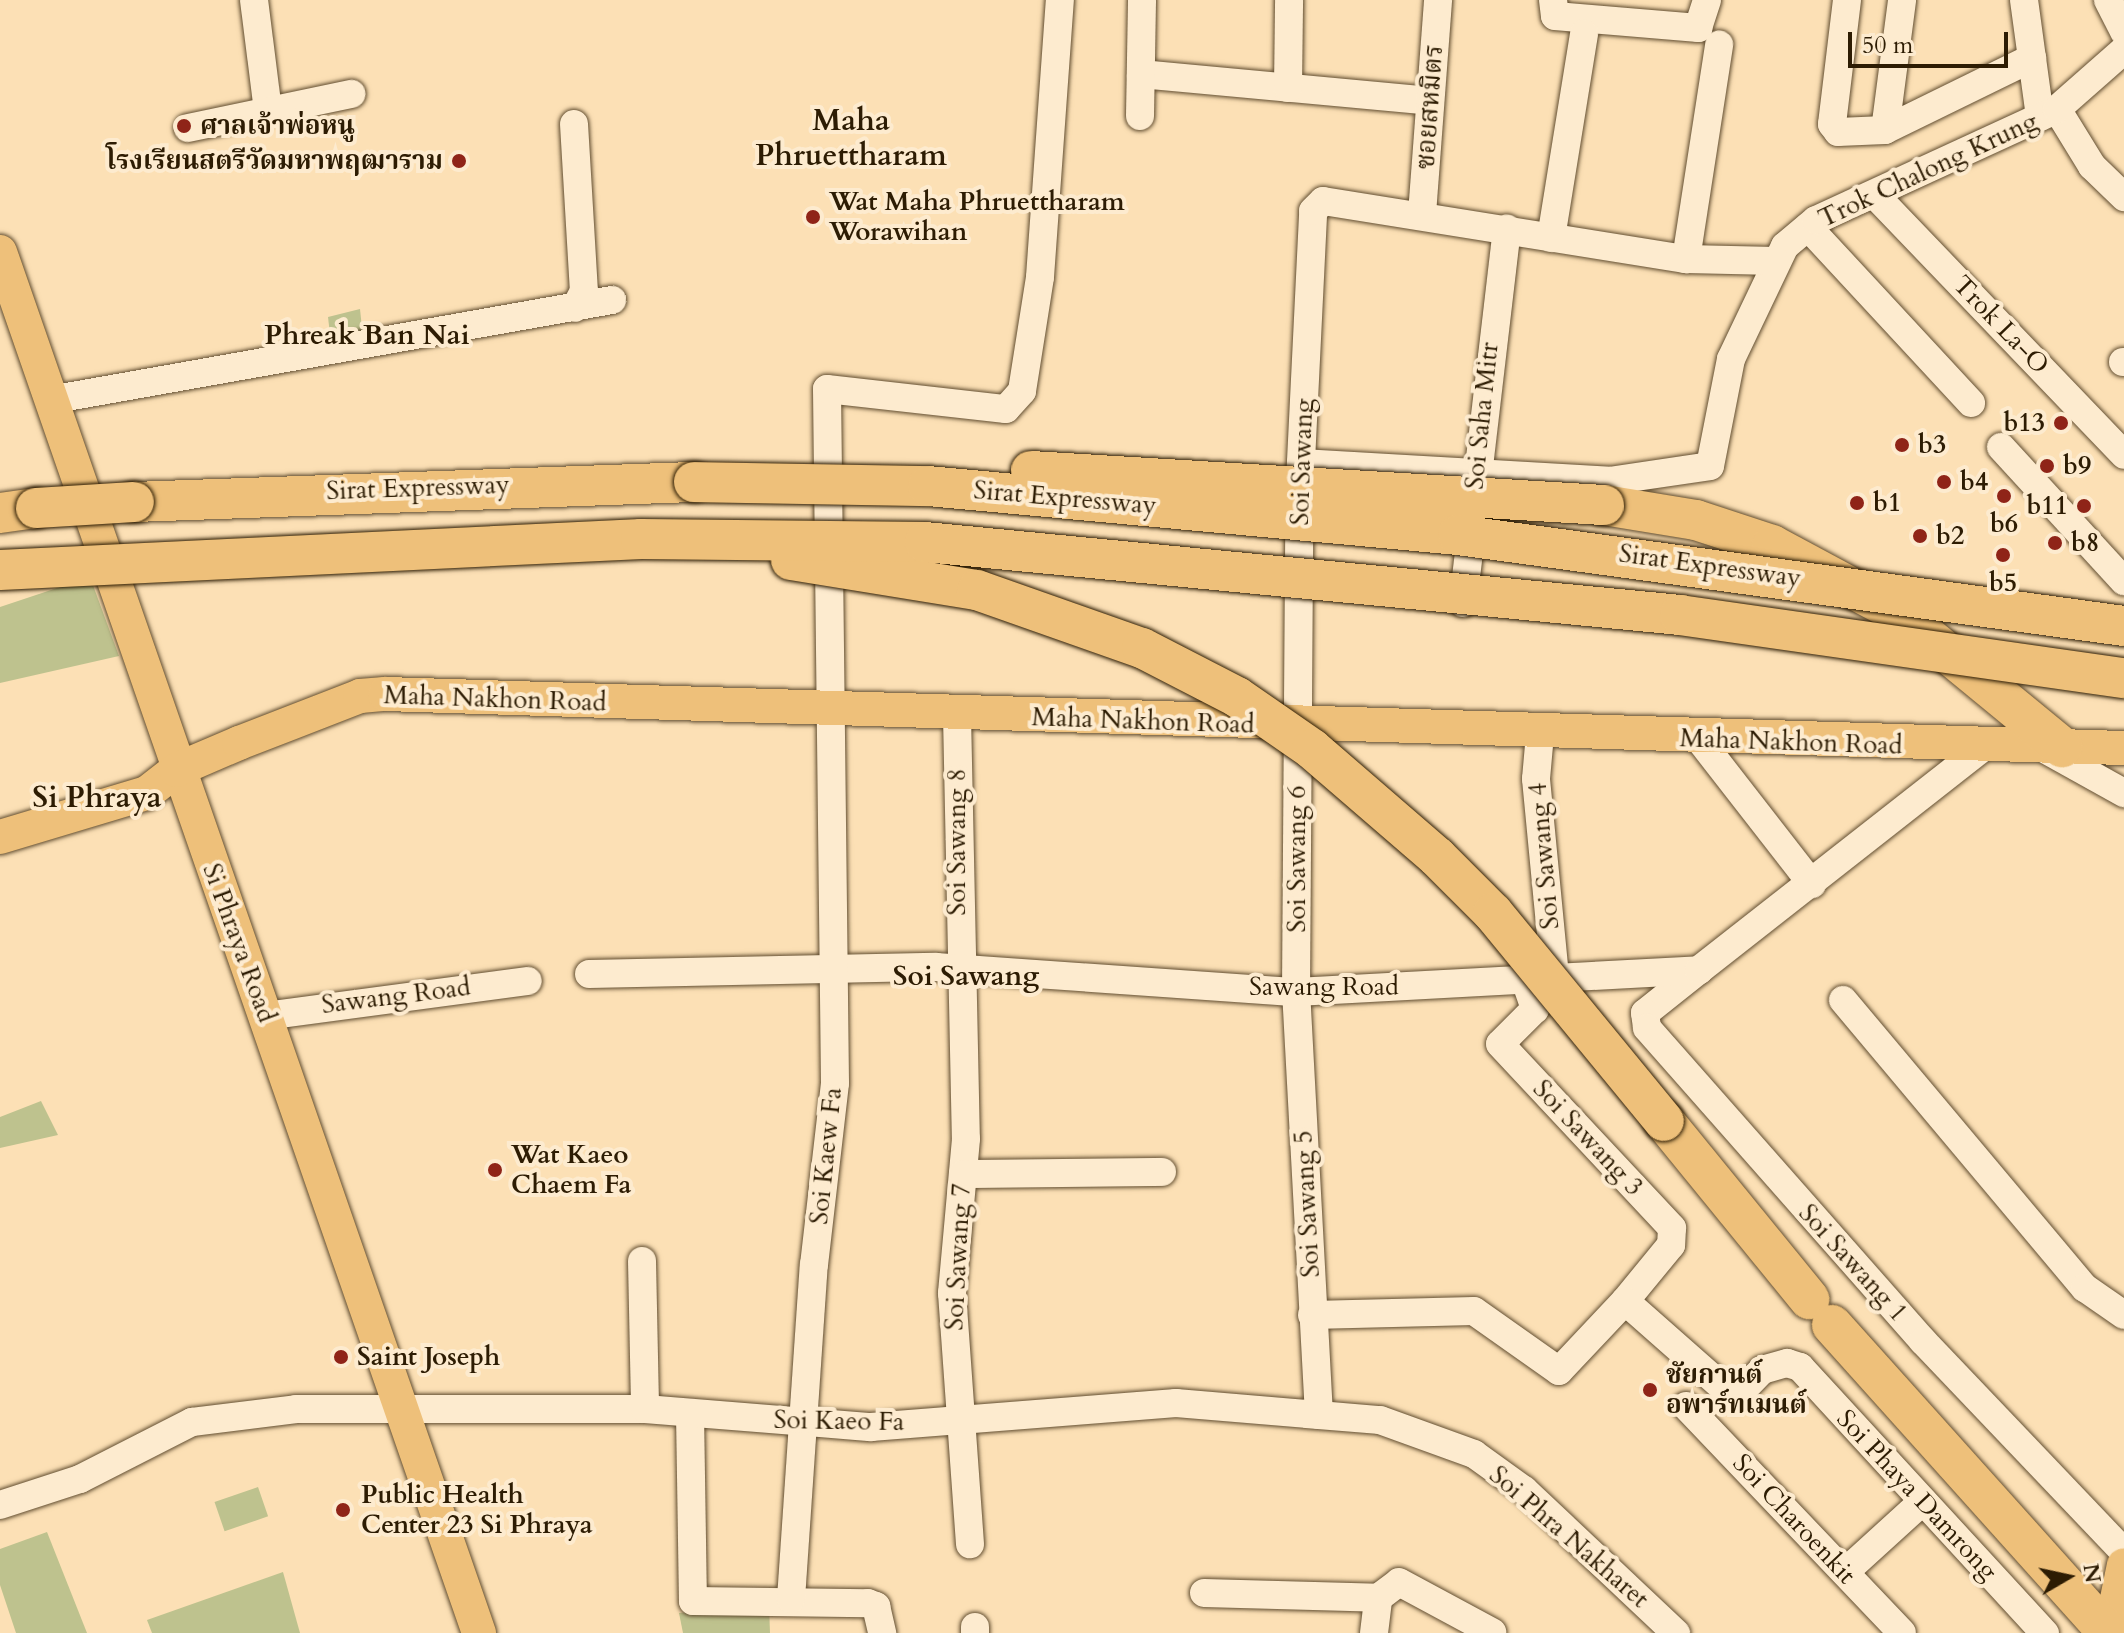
<!DOCTYPE html>
<meta charset="utf-8">
<style>
body{margin:0}
#map{position:relative;width:2124px;height:1633px;overflow:hidden;background:#fce0b5;font-family:Cardo,"Noto Serif Thai",serif}
div>[style]{position:absolute}
.green>*{inset:0;background:#bec28e;transform-origin:0 0}
.roads{filter:drop-shadow(0 0 2px #614d30) drop-shadow(0 0 2px #614d30)}
.minor>*{height:28px;margin:-14px;padding:0 14px;transform-origin:14px;border-radius:14px;background:#fdebcf}
.major>*{height:34px;margin:-17px;padding:0 17px;transform-origin:17px;border-radius:17px;background:#eec07a}
.highway>*{height:40px;margin:-20px;padding:0 20px;transform-origin:20px;border-radius:20px;background:#eec07a}
.bridges{filter:drop-shadow(0 0 2px #2d1c03) drop-shadow(0 0 2px #2d1c03)}
.highway-bridge>*{height:40px;margin:-20px;padding:0 20px;transform-origin:20px;border-radius:20px;background:#eec07a}
.dots>*{width:22px;height:22px;translate:-50% -50%;box-sizing:border-box;border:4px solid #fdebcf;border-radius:50%}
span{translate:-50% -50%;white-space:nowrap;text-align:center;line-height:1.15;-webkit-text-stroke:8px #fdebcf;paint-order:stroke}
.street-label{font-size:26px;color:#2d1c03}
.poi-label{font-size:26px;color:#2d1c03;font-weight:700}
.left{translate:0 -50%;text-align:left}
.right{translate:-100% -50%;text-align:right}
.neighbourhood-label{font-size:28px;color:#2d1c03;font-weight:700}
.quarter-label{font-size:30px;color:#2d1c03;font-weight:700}
.north{position:absolute;left:2028px;top:1537px;width:80px;height:80px;-webkit-text-stroke:6px #fdebcf;paint-order:stroke;rotate:81deg;font-size:22px;font-weight:700;line-height:32px;text-align:center;color:#2d1c03}
.north::after{content:'';display:block;margin:auto;width:28px;height:36px;background:#2d1c03;clip-path:polygon(50% 0,100% 100%,50% 72%,0 100%)}
.scale{position:absolute;left:1848px;top:32px;width:160px;height:36px;box-sizing:border-box;border:4px solid #2d1c03;border-top:0;padding-left:10px;font-size:24px;line-height:28px;white-space:nowrap;color:#2d1c03;-webkit-text-stroke:6px #fdebcf;paint-order:stroke}
</style>
<div id="map">
<div class="green">
<i style="clip-path:polygon(360px 309px,363px 338px,331px 343px,328px 317px)"></i>
<i style="clip-path:polygon(90px 577px,119px 656px,0 683px,0 607px)"></i>
<i style="clip-path:polygon(41px 1101px,58px 1135px,0 1148px,0 1117px)"></i>
<i style="left:258px;top:1487px;width:31px;height:46px;rotate:71deg"></i>
<i style="clip-path:polygon(47px 1532px,87px 1633px,16px 1633px,0 1585px,0 1549px)"></i>
<i style="clip-path:polygon(283px 1572px,300px 1633px,152px 1633px,147px 1620px)"></i>
<i style="clip-path:polygon(769px 1605px,770px 1633px,683px 1633px,679px 1613px)"></i>
</div>
<div class="roads">
<div class="minor">
<i style="left:254px;top:0;width:112px;rotate:82.8deg"></i>
<i style="left:1553px;top:0;width:16px;rotate:83deg"></i>
<i style="left:1555px;top:16px;width:144px;rotate:4.8deg"></i>
<i style="left:1698px;top:28px;width:29px;rotate:-72deg"></i>
<i style="left:1847px;top:0;width:125px;rotate:96.9deg"></i>
<i style="left:1832px;top:124px;width:10px;rotate:53deg"></i>
<i style="left:1838px;top:132px;width:47px;rotate:-2.4deg"></i>
<i style="left:1885px;top:130px;width:164px;rotate:-26.1deg"></i>
<i style="left:2024px;top:0;width:118px;rotate:82.2deg"></i>
<i style="left:2108px;top:0;width:36px;rotate:63deg"></i>
<i style="left:1141px;top:74px;width:290px;rotate:5.3deg"></i>
<i style="left:1288px;top:88px;width:88px;rotate:-89.3deg"></i>
<i style="left:2057px;top:109px;width:67px;rotate:58.4deg"></i>
<i style="left:2092px;top:166px;width:45px;rotate:44.1deg"></i>
<i style="left:1140px;top:116px;width:116px;rotate:-89deg"></i>
<i style="left:574px;top:124px;width:167px;rotate:86.6deg"></i>
<i style="left:584px;top:291px;width:19px;rotate:118deg"></i>
<i style="left:188px;top:128px;width:167px;rotate:-11.8deg"></i>
<i style="left:1885px;top:130px;width:131px;rotate:-82.5deg"></i>
<i style="left:1875px;top:195px;width:360px;rotate:46.2deg"></i>
<i style="left:1422px;top:214px;width:215px;rotate:-85.7deg"></i>
<i style="left:1808px;top:227px;width:240px;rotate:47.2deg"></i>
<i style="left:1551px;top:238px;width:207px;rotate:-80.8deg"></i>
<i style="left:1686px;top:259px;width:217px;rotate:-81.2deg"></i>
<i style="left:2123px;top:362px;width:1px"></i>
<i style="left:50px;top:400px;width:571px;rotate:-10.09deg"></i>
<i style="left:2001px;top:447px;width:182px;rotate:47.5deg"></i>
<i style="left:1301px;top:463px;width:309px;rotate:3.3deg"></i>
<i style="left:1609px;top:481px;width:102px;rotate:-8.4deg"></i>
<i style="left:1710px;top:466px;width:109px;rotate:-78.9deg"></i>
<i style="left:1731px;top:359px;width:125px;rotate:-64.5deg"></i>
<i style="left:1785px;top:246px;width:40px;rotate:-40deg"></i>
<i style="left:1816px;top:220px;width:265px;rotate:-24.7deg"></i>
<i style="left:2057px;top:109px;width:89px;rotate:-41.4deg"></i>
<i style="left:1463px;top:603px;width:377px;rotate:-83.3deg"></i>
<i style="left:957px;top:715px;width:424px;rotate:88.8deg"></i>
<i style="left:966px;top:1139px;width:155px;rotate:95.2deg"></i>
<i style="left:952px;top:1293px;width:252px;rotate:85.9deg"></i>
<i style="left:1540px;top:734px;width:45px;rotate:95.1deg"></i>
<i style="left:1536px;top:779px;width:200px;rotate:84.5deg"></i>
<i style="left:1699px;top:739px;width:184px;rotate:52.1deg"></i>
<i style="left:2043px;top:748px;width:93px;rotate:29.1deg"></i>
<i style="left:1699px;top:970px;width:69px;rotate:141.5deg"></i>
<i style="left:1645px;top:1013px;width:15px;rotate:82deg"></i>
<i style="left:1647px;top:1028px;width:417px;rotate:48.6deg"></i>
<i style="left:1923px;top:1341px;width:291px;rotate:46.4deg"></i>
<i style="left:589px;top:974px;width:347px;rotate:-1.2deg"></i>
<i style="left:936px;top:967px;width:361px;rotate:4deg"></i>
<i style="left:1296px;top:992px;width:404px;rotate:-3.1deg"></i>
<i style="left:1699px;top:970px;width:360px;rotate:-38.1deg"></i>
<i style="left:1525px;top:980px;width:31px;rotate:71deg"></i>
<i style="left:1535px;top:1009px;width:49px;rotate:135deg"></i>
<i style="left:1500px;top:1044px;width:252px;rotate:46.9deg"></i>
<i style="left:1672px;top:1228px;width:17px;rotate:93deg"></i>
<i style="left:1671px;top:1245px;width:72px;rotate:129.4deg"></i>
<i style="left:1843px;top:1000px;width:376px;rotate:50deg"></i>
<i style="left:2085px;top:1288px;width:47px;rotate:34.7deg"></i>
<i style="left:265px;top:1016px;width:265px;rotate:-7.6deg"></i>
<i style="left:963px;top:1174px;width:199px;rotate:-0.6deg"></i>
<i style="left:642px;top:1261px;width:148px;rotate:88.8deg"></i>
<i style="left:1312px;top:1315px;width:162px;rotate:-1.4deg"></i>
<i style="left:1474px;top:1311px;width:104px;rotate:35.2deg"></i>
<i style="left:1559px;top:1371px;width:96px;rotate:-46.7deg"></i>
<i style="left:1625px;top:1301px;width:147px;rotate:41.4deg"></i>
<i style="left:1735px;top:1398px;width:39px;rotate:-46deg"></i>
<i style="left:1762px;top:1370px;width:26px;rotate:-16deg"></i>
<i style="left:1787px;top:1363px;width:14px;rotate:17deg"></i>
<i style="left:1800px;top:1367px;width:362px;rotate:47.4deg"></i>
<i style="left:1686px;top:1406px;width:313px;rotate:46.4deg"></i>
<i style="left:690px;top:1413px;width:188px;rotate:89.1deg"></i>
<i style="left:693px;top:1601px;width:175px;rotate:0.7deg"></i>
<i style="left:868px;top:1603px;width:9px;rotate:21deg"></i>
<i style="left:876px;top:1606px;width:28px;rotate:77deg"></i>
<i style="left:1319px;top:1415px;width:424px;rotate:-93.1deg"></i>
<i style="left:1296px;top:992px;width:490px;rotate:-89.6deg"></i>
<i style="left:1299px;top:502px;width:291px;rotate:-87.2deg"></i>
<i style="left:1313px;top:211px;width:14px;rotate:-45deg"></i>
<i style="left:1323px;top:201px;width:368px;rotate:9.1deg"></i>
<i style="left:1686px;top:259px;width:90px;rotate:1.3deg"></i>
<i style="left:0;top:1505px;width:84px;rotate:-18deg"></i>
<i style="left:80px;top:1479px;width:126px;rotate:-27deg"></i>
<i style="left:192px;top:1422px;width:105px;rotate:-7.1deg"></i>
<i style="left:296px;top:1409px;width:349px"></i>
<i style="left:645px;top:1409px;width:227px;rotate:4.6deg"></i>
<i style="left:871px;top:1427px;width:306px;rotate:-4.5deg"></i>
<i style="left:1176px;top:1403px;width:205px;rotate:4.8deg"></i>
<i style="left:1380px;top:1420px;width:100px;rotate:19.9deg"></i>
<i style="left:1474px;top:1454px;width:62px;rotate:35.8deg"></i>
<i style="left:1524px;top:1490px;width:209px;rotate:43.3deg"></i>
<i style="left:1845px;top:1572px;width:104px;rotate:-42.3deg"></i>
<i style="left:1204px;top:1593px;width:174px;rotate:1.6deg"></i>
<i style="left:791px;top:1599px;width:335px;rotate:-86.1deg"></i>
<i style="left:814px;top:1265px;width:183px;rotate:-83.4deg"></i>
<i style="left:835px;top:1083px;width:694px;rotate:-90.66deg"></i>
<i style="left:827px;top:389px;width:180px;rotate:6.4deg"></i>
<i style="left:1006px;top:409px;width:24px;rotate:-48deg"></i>
<i style="left:1022px;top:391px;width:115px;rotate:-81deg"></i>
<i style="left:1040px;top:277px;width:278px;rotate:-85.9deg"></i>
<i style="left:975px;top:1627px;width:6px;rotate:90deg"></i>
<i style="left:1374px;top:1633px;width:35px;rotate:-83deg"></i>
<i style="left:1378px;top:1598px;width:26px;rotate:-37deg"></i>
<i style="left:1399px;top:1582px;width:106px;rotate:28.3deg"></i>
</div>
<div class="major">
<i style="left:0;top:252px;width:1462px;rotate:70.87deg"></i>
<i style="left:0;top:837px;width:153px;rotate:-16.7deg"></i>
<i style="left:147px;top:793px;width:37px;rotate:-38deg"></i>
<i style="left:176px;top:770px;width:69px;rotate:-23.2deg"></i>
<i style="left:239px;top:743px;width:130px;rotate:-21.2deg"></i>
<i style="left:360px;top:696px;width:25px;rotate:-5deg"></i>
<i style="left:385px;top:694px;width:1740px;rotate:1.78deg"></i>
<i style="left:2110px;top:1633px;width:69px;rotate:-78.4deg"></i>
</div>
<div class="highway">
<i style="left:134px;top:502px;width:560px;rotate:-2.05deg"></i>
<i style="left:1604px;top:505px;width:93px;rotate:9.3deg"></i>
<i style="left:1696px;top:520px;width:80px;rotate:18.2deg"></i>
<i style="left:1772px;top:545px;width:145px;rotate:28.3deg"></i>
<i style="left:1900px;top:614px;width:210px;rotate:39.4deg"></i>
<i style="left:0;top:513px;width:36px;rotate:-8deg"></i>
<i style="left:1664px;top:1121px;width:230px;rotate:50.8deg"></i>
<i style="left:1832px;top:1325px;width:414px;rotate:48.1deg"></i>
</div>
</div>
<div class="bridges">
<div class="highway-bridge">
<i style="left:1031px;top:471px;width:574px;rotate:3.4deg"></i>
<i style="left:694px;top:482px;width:234px;rotate:1deg"></i>
<i style="left:928px;top:486px;width:532px;rotate:5.28deg"></i>
<i style="left:1458px;top:535px;width:672px;rotate:7.78deg"></i>
<i style="left:36px;top:508px;width:98px;rotate:-3.5deg"></i>
<i style="left:791px;top:560px;width:188px;rotate:9.2deg"></i>
<i style="left:977px;top:590px;width:175px;rotate:19.4deg"></i>
<i style="left:1142px;top:648px;width:107px;rotate:27.3deg"></i>
<i style="left:1237px;top:697px;width:91px;rotate:34.7deg"></i>
<i style="left:1312px;top:749px;width:165px;rotate:40.8deg"></i>
<i style="left:1437px;top:857px;width:79px;rotate:45deg"></i>
<i style="left:1493px;top:913px;width:269px;rotate:50.6deg"></i>
<i style="left:0;top:570px;width:642px;rotate:-2.77deg"></i>
<i style="left:641px;top:539px;width:284px;rotate:0.6deg"></i>
<i style="left:925px;top:542px;width:759px;rotate:5.52deg"></i>
<i style="left:1680px;top:615px;width:448px;rotate:8.1deg"></i>
</div>
</div>
<div class="dots">
<i style="left:184px;top:126px;background:#8f2418"></i>
<i style="left:459px;top:161px;background:#8f2418"></i>
<i style="left:813px;top:217px;background:#8f2418"></i>
<i style="left:2061px;top:423px;background:#8f2418"></i>
<i style="left:1902px;top:445px;background:#8f2418"></i>
<i style="left:2047px;top:466px;background:#8f2418"></i>
<i style="left:1944px;top:482px;background:#8f2418"></i>
<i style="left:2004px;top:496px;background:#8f2418"></i>
<i style="left:1857px;top:503px;background:#8f2418"></i>
<i style="left:2084px;top:506px;background:#8f2418"></i>
<i style="left:1920px;top:536px;background:#8f2418"></i>
<i style="left:2055px;top:543px;background:#8f2418"></i>
<i style="left:2003px;top:555px;background:#8f2418"></i>
<i style="left:495px;top:1170px;background:#8f2418"></i>
<i style="left:341px;top:1357px;background:#8f2418"></i>
<i style="left:1650px;top:1390px;background:#8f2418"></i>
<i style="left:343px;top:1510px;background:#8f2418"></i>
</div>
<div class="street-label">
<span style="left:1430px;top:107px;rotate:-86deg">ซอยสหมิตร</span>
<span style="left:1928px;top:170px;rotate:-25deg">Trok Chalong Krung</span>
<span style="left:2001px;top:325px;rotate:46deg">Trok La-O</span>
<span style="left:1482px;top:416px;rotate:-84deg">Soi Saha Mitr</span>
<span style="left:1302px;top:462px;rotate:-88deg">Soi Sawang</span>
<span style="left:418px;top:488px;rotate:-2deg">Sirat Expressway</span>
<span style="left:1065px;top:498px;rotate:5deg">Sirat Expressway</span>
<span style="left:1710px;top:566px;rotate:8deg">Sirat Expressway</span>
<span style="left:495px;top:699px;rotate:2deg">Maha Nakhon Road</span>
<span style="left:1143px;top:721px;rotate:2deg">Maha Nakhon Road</span>
<span style="left:1791px;top:742px;rotate:2deg">Maha Nakhon Road</span>
<span style="left:957px;top:842px;rotate:-90deg">Soi Sawang 8</span>
<span style="left:1544px;top:856px;rotate:-95deg">Soi Sawang 4</span>
<span style="left:1297px;top:859px;rotate:-90deg">Soi Sawang 6</span>
<span style="left:239px;top:943px;rotate:70deg">Si Phraya Road</span>
<span style="left:1324px;top:987px">Sawang Road</span>
<span style="left:396px;top:996px;rotate:-7deg">Sawang Road</span>
<span style="left:1588px;top:1138px;rotate:47deg">Soi Sawang 3</span>
<span style="left:826px;top:1156px;rotate:-84deg">Soi Kaew Fa</span>
<span style="left:1307px;top:1204px;rotate:-93deg">Soi Sawang 5</span>
<span style="left:958px;top:1257px;rotate:-87deg">Soi Sawang 7</span>
<span style="left:1853px;top:1263px;rotate:48deg">Soi Sawang 1</span>
<span style="left:839px;top:1421px;rotate:1deg">Soi Kaeo Fa</span>
<span style="left:1917px;top:1495px;rotate:47deg">Soi Phaya Damrong</span>
<span style="left:1794px;top:1519px;rotate:47deg">Soi Charoenkit</span>
<span style="left:1569px;top:1537px;rotate:41deg">Soi Phra Nakharet</span>
</div>
<div class="poi-label">
<span class="left" style="left:200px;top:126px">ศาลเจ้าพ่อหนู</span>
<span class="right" style="left:443px;top:161px">โรงเรียนสตรีวัดมหาพฤฒาราม</span>
<span class="left" style="left:829px;top:217px">Wat Maha Phruettharam<br>Worawihan</span>
<span class="right" style="left:2045px;top:423px">b13</span>
<span class="left" style="left:1918px;top:445px">b3</span>
<span class="left" style="left:2063px;top:466px">b9</span>
<span class="left" style="left:1960px;top:482px">b4</span>
<span class="left" style="left:1873px;top:503px">b1</span>
<span class="right" style="left:2068px;top:506px">b11</span>
<span style="left:2004px;top:524px">b6</span>
<span class="left" style="left:1936px;top:536px">b2</span>
<span class="left" style="left:2071px;top:543px">b8</span>
<span style="left:2003px;top:583px">b5</span>
<span class="left" style="left:511px;top:1170px">Wat Kaeo<br>Chaem Fa</span>
<span class="left" style="left:357px;top:1357px">Saint Joseph</span>
<span class="left" style="left:1666px;top:1390px">ชัยกานต์<br>อพาร์ทเมนต์</span>
<span class="left" style="left:361px;top:1510px">Public Health<br>Center 23 Si Phraya</span>
</div>
<div class="neighbourhood-label">
<span style="left:367px;top:335px">Phreak Ban Nai</span>
<span style="left:966px;top:976px">Soi Sawang</span>
</div>
<div class="quarter-label">
<span style="left:851px;top:138px">Maha<br>Phruettharam</span>
<span style="left:97px;top:798px">Si Phraya</span>
</div>
<div class="north">N</div>
<div class="scale">50 m</div>
</div>
